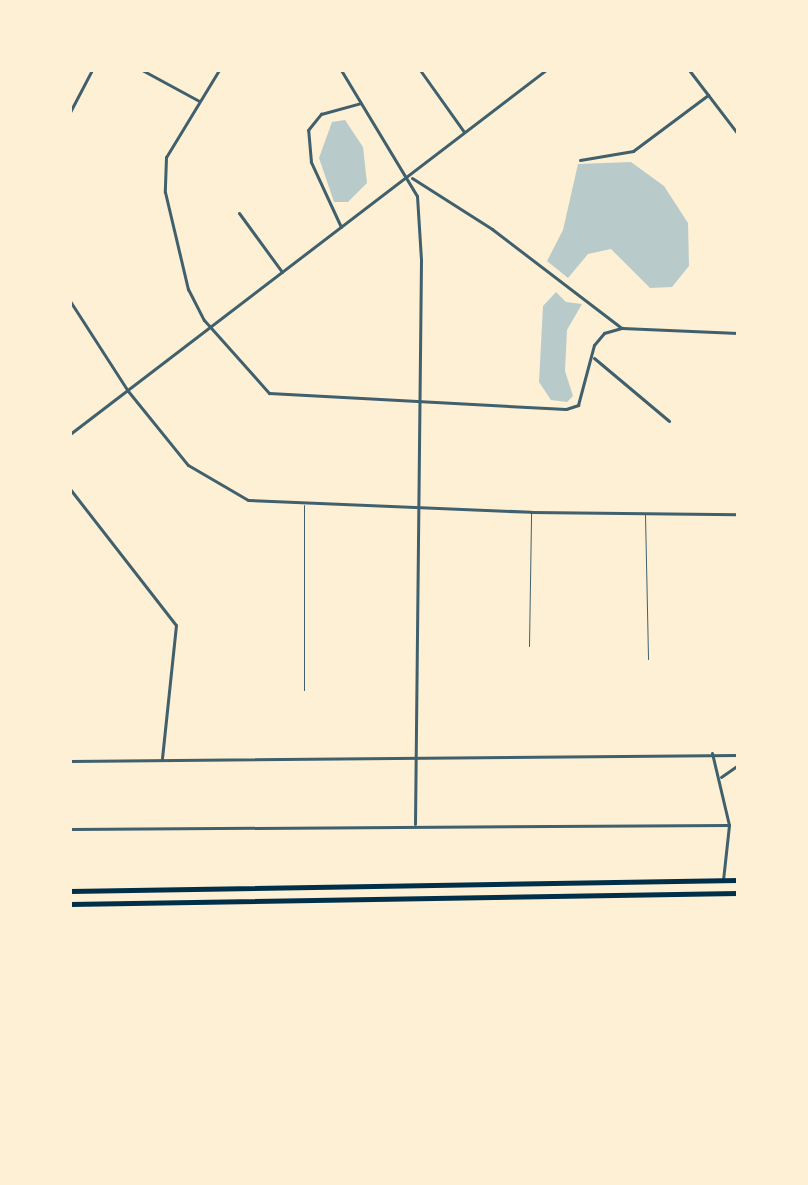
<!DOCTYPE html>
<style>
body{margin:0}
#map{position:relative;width:808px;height:1185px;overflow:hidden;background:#fdf0d5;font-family:Manrope,sans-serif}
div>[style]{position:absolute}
.green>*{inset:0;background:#b9caca}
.service>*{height:1px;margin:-0.5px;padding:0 0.5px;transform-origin:0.5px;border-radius:0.5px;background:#3f606c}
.minor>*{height:3px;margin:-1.5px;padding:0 1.5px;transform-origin:1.5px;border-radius:1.5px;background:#3f606c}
.trunk>*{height:5px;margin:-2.5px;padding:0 2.5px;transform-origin:2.5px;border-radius:2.5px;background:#003049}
span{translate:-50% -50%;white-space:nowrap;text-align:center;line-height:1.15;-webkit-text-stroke:8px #fdf0d5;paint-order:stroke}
.frame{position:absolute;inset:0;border:72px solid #fdf0d5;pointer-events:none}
</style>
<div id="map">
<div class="green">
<i style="clip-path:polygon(345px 120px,363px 147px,367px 183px,348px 202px,334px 202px,319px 158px,332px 122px)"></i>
<i style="clip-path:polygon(631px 162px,664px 186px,688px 223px,689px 266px,672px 287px,650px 288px,611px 249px,588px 254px,568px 278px,547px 261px,563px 230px,578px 164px)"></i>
<i style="clip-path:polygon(556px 292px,566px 302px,582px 304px,567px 330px,565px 371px,573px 396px,567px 402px,551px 400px,539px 382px,543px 306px)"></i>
</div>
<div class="service">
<i style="left:304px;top:505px;width:185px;rotate:90deg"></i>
<i style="left:645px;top:514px;width:145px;rotate:88.8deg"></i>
<i style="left:529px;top:646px;width:133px;rotate:-89.1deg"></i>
</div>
<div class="minor">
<i style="left:142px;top:70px;width:65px;rotate:28.5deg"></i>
<i style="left:219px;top:70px;width:102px;rotate:121.3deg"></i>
<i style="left:166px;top:157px;width:35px;rotate:92deg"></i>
<i style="left:165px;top:192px;width:100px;rotate:76.7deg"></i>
<i style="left:188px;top:289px;width:35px;rotate:63deg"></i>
<i style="left:204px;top:320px;width:98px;rotate:48.3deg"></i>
<i style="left:269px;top:393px;width:297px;rotate:3.1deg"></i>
<i style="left:566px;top:409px;width:13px;rotate:-18deg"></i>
<i style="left:578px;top:405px;width:62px;rotate:-75.1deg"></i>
<i style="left:594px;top:345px;width:16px;rotate:-50deg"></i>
<i style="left:604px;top:333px;width:19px;rotate:-16deg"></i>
<i style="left:622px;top:328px;width:116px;rotate:2.5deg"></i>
<i style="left:341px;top:70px;width:147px;rotate:58.9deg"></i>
<i style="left:417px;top:196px;width:64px;rotate:86.4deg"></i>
<i style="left:421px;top:260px;width:564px;rotate:90.61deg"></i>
<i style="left:420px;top:70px;width:76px;rotate:54.6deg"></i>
<i style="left:689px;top:70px;width:81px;rotate:52.6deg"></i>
<i style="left:70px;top:112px;width:47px;rotate:-62.4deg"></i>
<i style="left:580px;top:160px;width:54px;rotate:-9.6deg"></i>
<i style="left:633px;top:151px;width:94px;rotate:-36.7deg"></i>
<i style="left:412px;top:178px;width:95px;rotate:32.5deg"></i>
<i style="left:492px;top:229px;width:161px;rotate:37.4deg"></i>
<i style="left:239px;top:213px;width:73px;rotate:53.9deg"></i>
<i style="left:341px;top:227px;width:72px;rotate:-114.8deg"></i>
<i style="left:311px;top:162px;width:32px;rotate:-95deg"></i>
<i style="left:308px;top:130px;width:21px;rotate:-51deg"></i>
<i style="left:321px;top:114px;width:41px;rotate:-15.4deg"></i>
<i style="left:70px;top:301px;width:107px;rotate:57.2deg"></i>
<i style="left:128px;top:391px;width:95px;rotate:51deg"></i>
<i style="left:188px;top:465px;width:69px;rotate:30.3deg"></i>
<i style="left:248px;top:500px;width:283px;rotate:2.4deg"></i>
<i style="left:531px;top:512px;width:207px;rotate:0.6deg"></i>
<i style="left:594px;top:358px;width:98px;rotate:40deg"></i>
<i style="left:70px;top:434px;width:599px;rotate:-37.41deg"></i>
<i style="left:70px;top:489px;width:172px;rotate:52.1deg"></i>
<i style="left:176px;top:625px;width:135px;rotate:96deg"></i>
<i style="left:712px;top:753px;width:74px;rotate:76.7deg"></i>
<i style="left:729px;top:825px;width:55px;rotate:96.2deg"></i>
<i style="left:70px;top:761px;width:668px;rotate:-0.51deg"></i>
<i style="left:721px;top:777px;width:21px;rotate:-35deg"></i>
<i style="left:70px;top:829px;width:659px;rotate:-0.35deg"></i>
</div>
<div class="trunk">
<i style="left:70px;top:891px;width:668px;rotate:-0.94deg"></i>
<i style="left:70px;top:904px;width:668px;rotate:-0.94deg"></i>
</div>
<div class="frame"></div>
</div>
